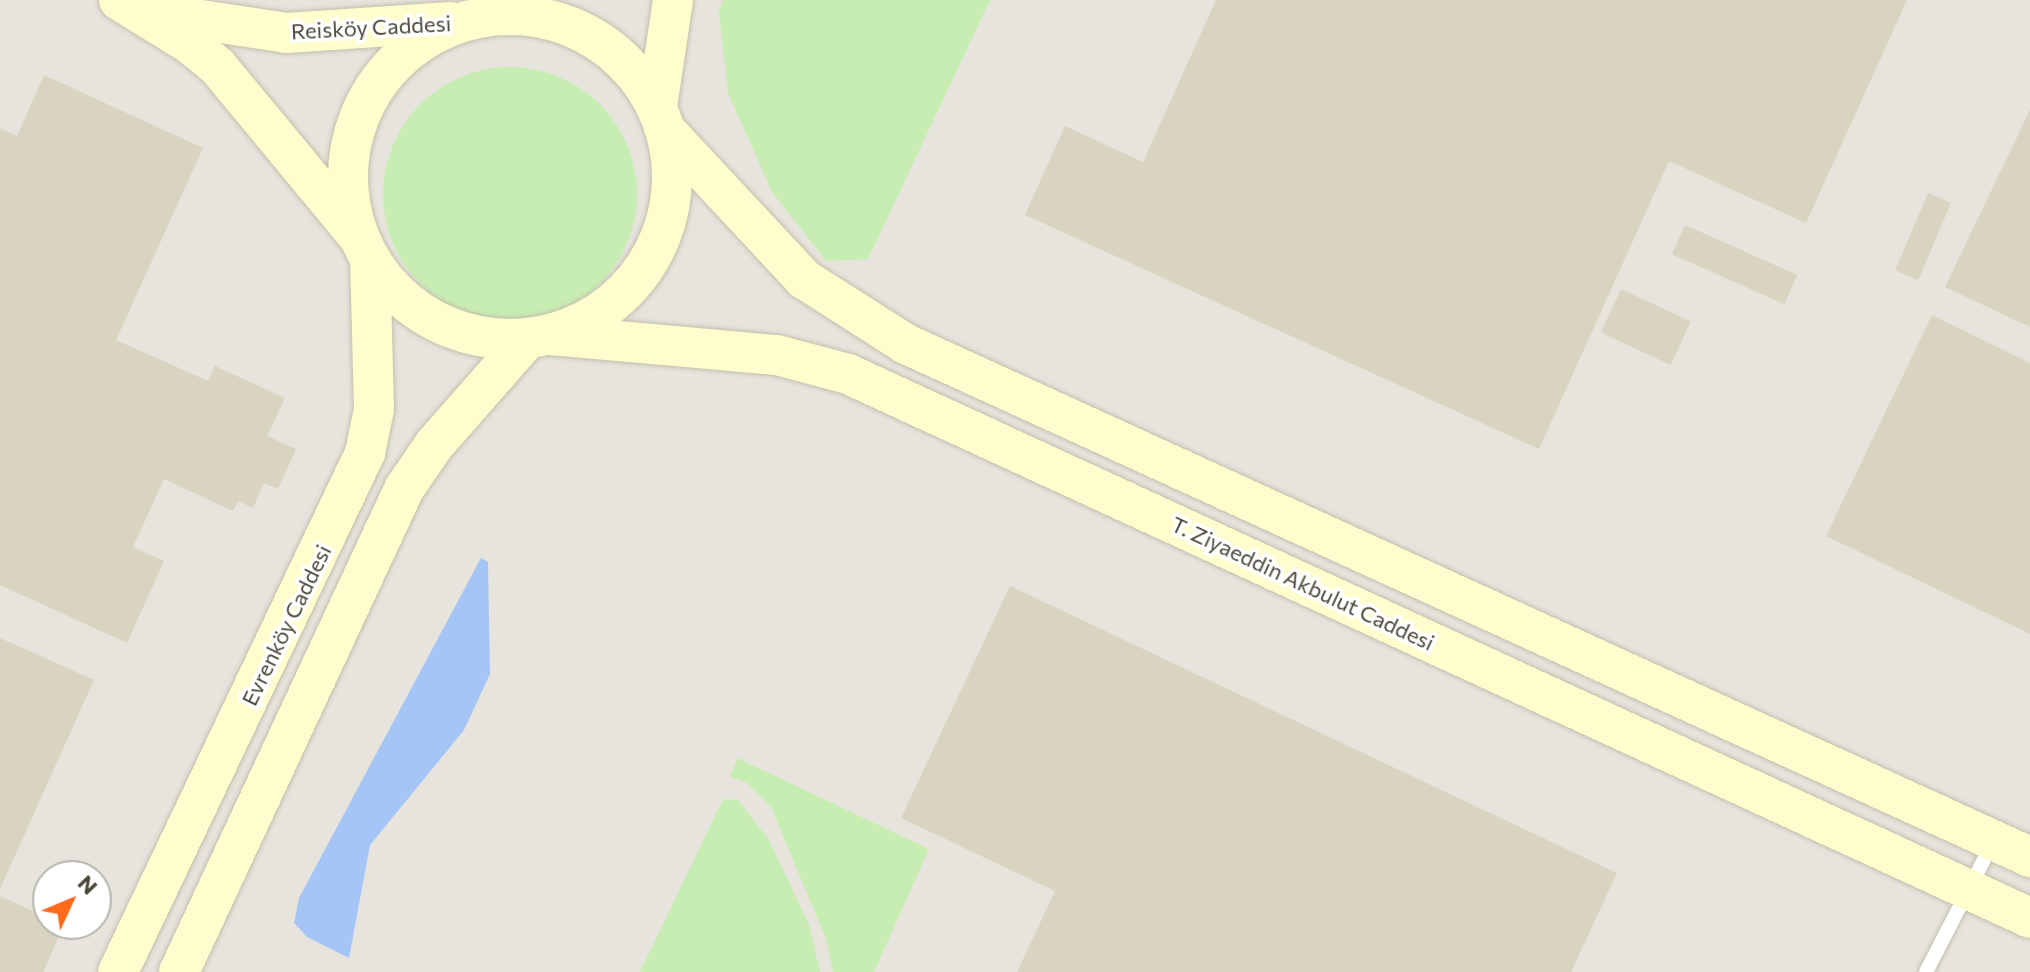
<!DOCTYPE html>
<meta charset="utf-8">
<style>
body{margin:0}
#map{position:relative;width:2030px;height:972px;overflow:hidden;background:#f6f5eb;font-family:Commissioner,sans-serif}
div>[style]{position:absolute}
.industrial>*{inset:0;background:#e6e4dc}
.green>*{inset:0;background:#c7edb2}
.round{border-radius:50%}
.water>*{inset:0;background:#a5c5f6}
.building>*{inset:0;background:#d9d4bf;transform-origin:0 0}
.roads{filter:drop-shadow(0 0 2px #c3c0ad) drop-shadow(0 0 2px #c3c0ad)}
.lane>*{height:14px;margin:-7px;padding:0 7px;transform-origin:7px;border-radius:7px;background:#fff}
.secondary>*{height:40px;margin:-20px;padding:0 20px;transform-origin:20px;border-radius:20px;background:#fffdcd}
.secondary>.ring{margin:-20px;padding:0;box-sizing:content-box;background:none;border:40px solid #fffdcd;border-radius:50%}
span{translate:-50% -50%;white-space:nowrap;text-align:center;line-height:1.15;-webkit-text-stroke:7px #fff;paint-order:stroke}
.street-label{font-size:22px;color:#4c4838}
.north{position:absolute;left:32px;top:860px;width:80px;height:80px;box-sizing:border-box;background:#fff;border:2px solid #b7b6af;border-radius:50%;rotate:46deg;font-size:22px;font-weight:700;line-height:32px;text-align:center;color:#4c4838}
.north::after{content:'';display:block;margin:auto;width:28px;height:36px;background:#ff691a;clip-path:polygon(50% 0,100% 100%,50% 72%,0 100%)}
</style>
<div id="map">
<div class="industrial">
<i style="clip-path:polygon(evenodd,0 0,2030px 0,2030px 972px,0 972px,0 0,48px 876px,96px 876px,96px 924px,48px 924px,48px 876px)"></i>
</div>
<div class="green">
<i style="clip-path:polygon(723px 0,990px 0,868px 259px,826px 261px,772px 192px,728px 93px,719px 13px)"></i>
<i class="round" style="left:383px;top:67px;width:254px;height:254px"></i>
<i style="clip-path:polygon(737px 758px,929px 849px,874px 972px,833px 972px,826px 939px,771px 807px,747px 783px,730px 777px)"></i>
<i style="clip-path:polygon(723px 799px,738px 800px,769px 840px,809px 925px,820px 972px,640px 972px)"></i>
</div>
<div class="water">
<i style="clip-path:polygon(481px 558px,488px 562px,490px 674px,464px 730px,370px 845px,349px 958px,307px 937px,294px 923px,299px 898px)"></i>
</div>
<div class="building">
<i style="clip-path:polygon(1216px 0,1907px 0,1806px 223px,1669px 161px,1539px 449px,1025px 215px,1065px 126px,1143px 162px)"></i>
<i style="clip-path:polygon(44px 75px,203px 148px,116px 340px,208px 381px,215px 366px,285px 398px,267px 436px,296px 449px,278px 489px,264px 483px,253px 508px,238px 501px,233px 511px,164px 479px,133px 547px,164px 561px,127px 643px,0 585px,0 128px,17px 136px)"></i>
<i style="clip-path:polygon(2030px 110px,2030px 327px,1945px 287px)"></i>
<i style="left:1928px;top:193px;width:25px;height:84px;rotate:23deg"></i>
<i style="left:1685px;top:225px;width:123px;height:32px;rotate:24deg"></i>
<i style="left:1621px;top:289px;width:77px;height:48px;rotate:25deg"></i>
<i style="clip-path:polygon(1932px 315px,2030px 363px,2030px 634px,1826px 536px)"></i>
<i style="clip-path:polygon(1010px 586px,1617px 873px,1571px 972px,1017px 972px,1055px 891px,901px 818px)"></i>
<i style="clip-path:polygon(0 638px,94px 680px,0 889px)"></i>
<i style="clip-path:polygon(0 896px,48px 918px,48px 924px,64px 925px,43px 972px,0 972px)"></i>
</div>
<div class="roads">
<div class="lane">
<i style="left:1926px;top:972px;width:144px;rotate:-62.7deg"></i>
</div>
<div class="secondary">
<i style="left:119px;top:0;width:84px;rotate:31.8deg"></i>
<i style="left:190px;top:44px;width:36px;rotate:39deg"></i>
<i style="left:218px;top:67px;width:217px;rotate:50.4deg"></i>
<i style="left:161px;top:14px;width:126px;rotate:8.6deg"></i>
<i style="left:286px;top:33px;width:165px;rotate:-3.8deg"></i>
<i class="ring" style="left:348px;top:15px;width:284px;height:284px"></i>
<i style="left:657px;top:107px;width:108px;rotate:-81.5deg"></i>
<i style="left:666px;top:131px;width:202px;rotate:47deg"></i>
<i style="left:804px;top:279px;width:121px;rotate:32.5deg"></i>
<i style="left:906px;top:344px;width:1236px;rotate:24.53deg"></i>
<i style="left:551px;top:335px;width:227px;rotate:5.1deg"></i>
<i style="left:777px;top:355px;width:73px;rotate:15deg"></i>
<i style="left:848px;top:374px;width:1301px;rotate:24.71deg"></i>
<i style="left:118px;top:972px;width:575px;rotate:-64.55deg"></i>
<i style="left:365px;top:453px;width:45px;rotate:-78.4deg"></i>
<i style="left:374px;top:409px;width:150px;rotate:-91.5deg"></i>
<i style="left:179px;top:972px;width:533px;rotate:-65.02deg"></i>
<i style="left:404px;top:489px;width:53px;rotate:-55.7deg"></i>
<i style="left:434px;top:445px;width:141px;rotate:-48.7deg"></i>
</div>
</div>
<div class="street-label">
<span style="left:371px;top:27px;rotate:-3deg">Reisköy Caddesi</span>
<span style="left:1303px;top:583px;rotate:25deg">T. Ziyaeddin Akbulut Caddesi</span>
<span style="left:286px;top:625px;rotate:-64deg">Evrenköy Caddesi</span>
</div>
<div class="north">N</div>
</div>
